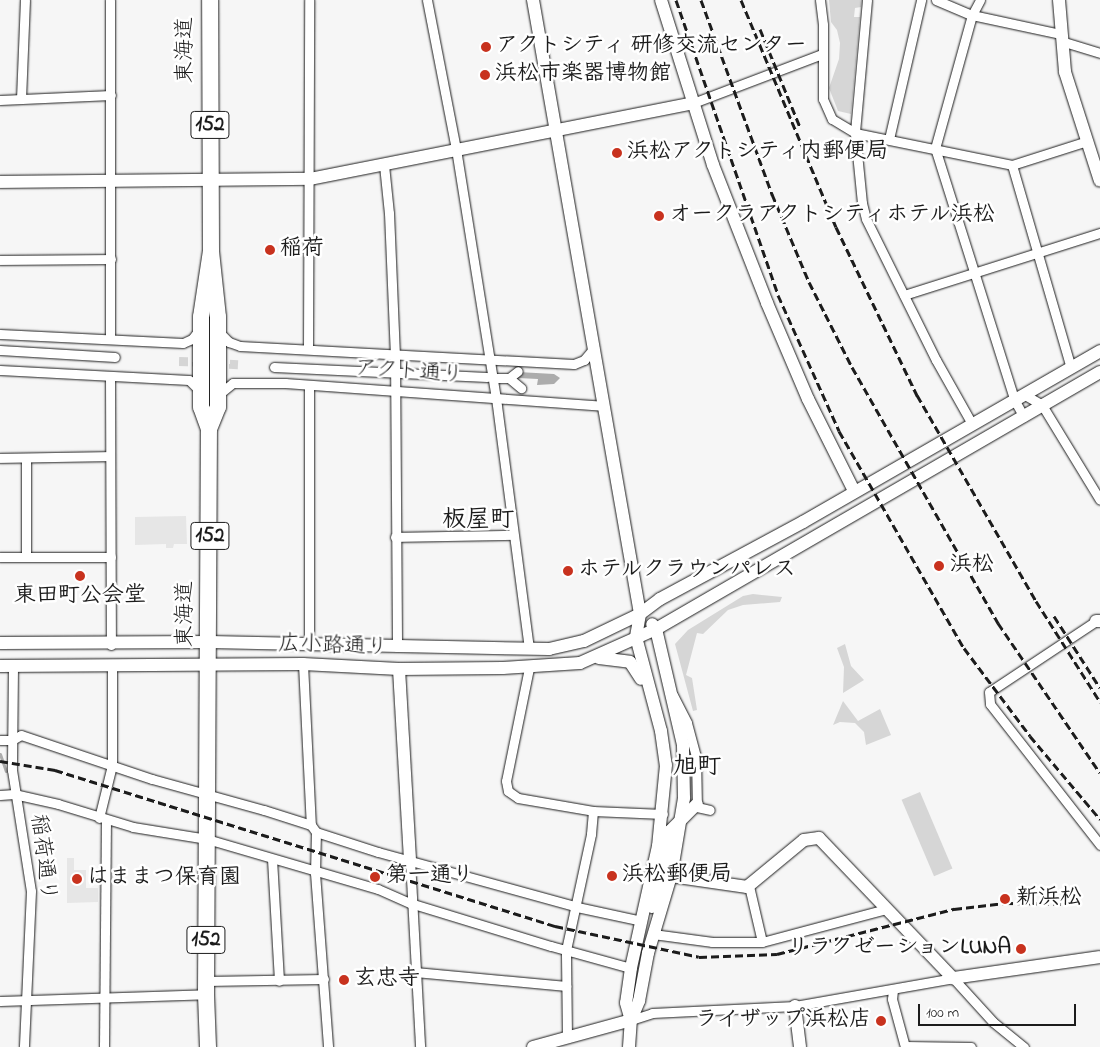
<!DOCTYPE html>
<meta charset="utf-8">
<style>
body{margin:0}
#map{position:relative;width:1100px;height:1047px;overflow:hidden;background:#f6f6f6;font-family:"Indie Flower","Klee One",sans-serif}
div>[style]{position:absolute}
.built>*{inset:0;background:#e6e6e6}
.green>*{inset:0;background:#d6d6d6;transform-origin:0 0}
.water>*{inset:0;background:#acacac}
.stream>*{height:3px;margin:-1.5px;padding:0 1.5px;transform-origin:1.5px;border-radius:1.5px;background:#acacac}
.street-tunnel>*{height:9px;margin-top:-4.5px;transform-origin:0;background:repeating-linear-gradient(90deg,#d5d5d5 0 9px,transparent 0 13.5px)}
.roads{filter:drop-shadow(0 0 1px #1c1c1c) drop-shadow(0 0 1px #1c1c1c)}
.street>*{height:9px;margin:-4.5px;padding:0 4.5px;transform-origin:4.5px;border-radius:4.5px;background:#fff}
.secondary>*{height:12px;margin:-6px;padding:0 6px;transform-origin:6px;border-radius:6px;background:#fff}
.highway>*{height:16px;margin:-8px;padding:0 8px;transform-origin:8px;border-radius:8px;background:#fff}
.rail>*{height:3px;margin-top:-1.5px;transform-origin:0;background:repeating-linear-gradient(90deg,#1c1c1c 0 8px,transparent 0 12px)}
.dots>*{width:14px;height:14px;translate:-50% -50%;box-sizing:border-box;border:2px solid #fff;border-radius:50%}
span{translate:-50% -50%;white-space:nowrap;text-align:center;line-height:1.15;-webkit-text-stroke:5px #fff;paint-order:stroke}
.shield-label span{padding:1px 4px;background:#fff;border:1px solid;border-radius:4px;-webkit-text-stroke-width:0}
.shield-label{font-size:21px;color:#1c1c1c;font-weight:700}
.poi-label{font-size:22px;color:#1c1c1c;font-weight:700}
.left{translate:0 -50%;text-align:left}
.right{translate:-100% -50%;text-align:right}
.street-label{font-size:22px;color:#1c1c1c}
.neighbourhood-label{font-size:24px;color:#1c1c1c;font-weight:700}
.scale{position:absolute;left:918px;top:1004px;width:158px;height:22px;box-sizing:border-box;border:2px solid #1c1c1c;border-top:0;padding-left:6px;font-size:15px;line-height:18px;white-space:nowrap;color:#1c1c1c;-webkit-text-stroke:4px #fff;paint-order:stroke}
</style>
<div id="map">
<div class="built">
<i style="clip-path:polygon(186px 516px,187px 544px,174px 544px,173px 548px,166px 548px,166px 544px,135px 545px,135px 517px)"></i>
<i style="clip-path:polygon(67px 858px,74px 858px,74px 870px,86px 870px,86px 888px,98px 888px,98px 902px,67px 903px)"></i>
</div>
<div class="green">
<i style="clip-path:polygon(829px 0,862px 0,861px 7px,855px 8px,854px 17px,860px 17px,851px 114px,838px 111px,829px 88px,839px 59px,840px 43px,837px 30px,831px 22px)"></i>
<i style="clip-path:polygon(753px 594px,782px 597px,780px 602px,743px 605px,728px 610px,703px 634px,697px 633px,686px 675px,692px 678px,697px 710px,693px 711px,675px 644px,688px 630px,743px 596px)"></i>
<i style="clip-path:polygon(845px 644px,851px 666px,864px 680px,843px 693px,844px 667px,837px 648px)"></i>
<i style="clip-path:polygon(843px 701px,858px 721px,880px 709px,891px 735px,866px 745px,864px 732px,855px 723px,840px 722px,833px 725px)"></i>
<i style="left:920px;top:792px;width:83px;height:20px;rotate:67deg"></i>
</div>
<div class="water">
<i style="clip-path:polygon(518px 372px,554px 374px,560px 378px,554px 384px,537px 385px,538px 379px,518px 378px)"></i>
</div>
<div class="stream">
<i style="left:0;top:754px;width:18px;rotate:71deg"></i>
</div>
<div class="street-tunnel">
<i style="left:179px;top:361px;width:24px;rotate:2deg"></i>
<i style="left:216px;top:363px;width:22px;rotate:3deg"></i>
</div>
<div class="roads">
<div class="street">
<i style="left:427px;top:0;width:152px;rotate:79deg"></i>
<i style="left:456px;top:149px;width:252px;rotate:80.9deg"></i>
<i style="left:496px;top:398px;width:252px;rotate:82.5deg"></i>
<i style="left:820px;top:0;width:25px;rotate:83deg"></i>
<i style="left:823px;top:25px;width:74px;rotate:90deg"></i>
<i style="left:823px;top:99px;width:22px;rotate:66deg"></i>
<i style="left:832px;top:119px;width:27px;rotate:31deg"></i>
<i style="left:855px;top:133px;width:160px;rotate:11.5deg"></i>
<i style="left:1012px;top:165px;width:79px;rotate:-17.7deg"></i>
<i style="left:867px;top:0;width:134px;rotate:95.2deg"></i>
<i style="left:855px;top:133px;width:70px;rotate:84.3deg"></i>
<i style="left:862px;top:203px;width:16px;rotate:76deg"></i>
<i style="left:866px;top:219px;width:157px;rotate:63.6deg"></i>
<i style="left:936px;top:360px;width:73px;rotate:60.6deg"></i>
<i style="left:936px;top:0;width:39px;rotate:23deg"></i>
<i style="left:972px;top:15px;width:91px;rotate:12.1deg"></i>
<i style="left:980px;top:0;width:17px;rotate:118deg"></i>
<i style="left:972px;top:15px;width:138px;rotate:105.5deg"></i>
<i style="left:935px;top:148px;width:265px;rotate:72.5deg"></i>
<i style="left:1015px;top:401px;width:18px;rotate:61deg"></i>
<i style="left:1061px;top:41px;width:41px;rotate:17.1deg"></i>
<i style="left:21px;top:99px;width:99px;rotate:-87.7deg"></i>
<i style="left:0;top:100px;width:111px;rotate:-2.6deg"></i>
<i style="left:693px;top:103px;width:138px;rotate:-20.8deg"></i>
<i style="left:889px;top:139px;width:143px;rotate:-77deg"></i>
<i style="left:384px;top:165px;width:48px;rotate:84.1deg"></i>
<i style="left:389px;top:213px;width:141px;rotate:87.6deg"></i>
<i style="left:395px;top:354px;width:293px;rotate:89.6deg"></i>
<i style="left:1012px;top:165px;width:211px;rotate:73.8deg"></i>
<i style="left:0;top:260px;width:111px;rotate:-0.5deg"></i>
<i style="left:904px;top:295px;width:206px;rotate:-17.6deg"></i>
<i style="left:218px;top:331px;width:16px;rotate:45deg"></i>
<i style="left:229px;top:342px;width:12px;rotate:20deg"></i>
<i style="left:240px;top:346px;width:334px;rotate:3.1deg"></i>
<i style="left:574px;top:364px;width:11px;rotate:-22deg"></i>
<i style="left:584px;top:360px;width:16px;rotate:-50deg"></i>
<i style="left:0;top:334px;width:183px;rotate:2.8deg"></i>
<i style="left:183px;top:343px;width:10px;rotate:-24deg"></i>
<i style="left:192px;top:339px;width:11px;rotate:-52deg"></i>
<i style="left:110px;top:338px;width:338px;rotate:-90deg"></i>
<i style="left:308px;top:348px;width:348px;rotate:-89.8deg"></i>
<i style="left:0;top:350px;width:115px;rotate:3.5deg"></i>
<i style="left:274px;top:367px;width:213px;rotate:2.7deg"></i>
<i style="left:0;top:370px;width:189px;rotate:3deg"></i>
<i style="left:189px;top:380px;width:17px;rotate:45deg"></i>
<i style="left:110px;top:376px;width:269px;rotate:89.8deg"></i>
<i style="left:497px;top:378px;width:12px"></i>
<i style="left:509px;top:378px;width:16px;rotate:40deg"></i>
<i style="left:509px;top:378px;width:11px;rotate:-38deg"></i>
<i style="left:218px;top:395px;width:19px;rotate:-39deg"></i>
<i style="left:233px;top:383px;width:52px"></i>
<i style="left:285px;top:383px;width:318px;rotate:4.1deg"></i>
<i style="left:1025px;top:395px;width:20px;rotate:30deg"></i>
<i style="left:1042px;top:405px;width:111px;rotate:58.6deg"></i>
<i style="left:0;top:458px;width:110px;rotate:-1deg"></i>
<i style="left:26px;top:458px;width:99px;rotate:90deg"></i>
<i style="left:395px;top:537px;width:118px;rotate:-1deg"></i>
<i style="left:0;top:557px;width:111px"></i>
<i style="left:1096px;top:621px;width:128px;rotate:146.4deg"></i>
<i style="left:989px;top:692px;width:12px;rotate:85deg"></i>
<i style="left:990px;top:704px;width:179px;rotate:52deg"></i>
<i style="left:309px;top:645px;width:260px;rotate:-90deg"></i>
<i style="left:303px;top:664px;width:161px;rotate:87.2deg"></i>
<i style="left:13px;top:667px;width:103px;rotate:90.6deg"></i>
<i style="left:12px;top:770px;width:122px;rotate:81.1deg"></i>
<i style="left:31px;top:891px;width:156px;rotate:92.6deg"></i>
<i style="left:529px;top:668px;width:115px;rotate:101.5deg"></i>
<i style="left:506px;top:781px;width:10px;rotate:79deg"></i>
<i style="left:508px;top:791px;width:12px;rotate:35deg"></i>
<i style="left:518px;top:798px;width:76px;rotate:9.8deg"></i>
<i style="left:593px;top:811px;width:70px;rotate:2.5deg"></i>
<i style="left:673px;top:695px;width:31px;rotate:63deg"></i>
<i style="left:687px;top:723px;width:34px;rotate:75deg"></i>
<i style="left:696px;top:756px;width:51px;rotate:88.9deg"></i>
<i style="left:697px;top:807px;width:13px;rotate:13deg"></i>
<i style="left:0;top:740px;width:12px"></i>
<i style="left:12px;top:740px;width:10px;rotate:-29deg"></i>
<i style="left:21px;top:735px;width:138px;rotate:18.6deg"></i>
<i style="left:152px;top:779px;width:116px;rotate:15.5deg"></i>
<i style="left:264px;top:810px;width:49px;rotate:17.7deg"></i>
<i style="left:311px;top:825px;width:9px;rotate:54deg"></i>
<i style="left:316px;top:832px;width:65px;rotate:17.9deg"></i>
<i style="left:378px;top:852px;width:206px;rotate:15.4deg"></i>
<i style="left:577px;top:907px;width:66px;rotate:12.2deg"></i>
<i style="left:0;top:795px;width:14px;rotate:-4deg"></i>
<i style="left:14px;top:794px;width:45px;rotate:12.8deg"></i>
<i style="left:58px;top:804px;width:78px;rotate:17deg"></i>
<i style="left:133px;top:827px;width:75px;rotate:9.2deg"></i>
<i style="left:207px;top:839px;width:178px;rotate:16.3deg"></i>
<i style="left:378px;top:889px;width:35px;rotate:24deg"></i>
<i style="left:410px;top:903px;width:147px;rotate:17deg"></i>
<i style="left:551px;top:946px;width:83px;rotate:15.4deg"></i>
<i style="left:99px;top:818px;width:55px;rotate:-76.2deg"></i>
<i style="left:112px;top:765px;width:99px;rotate:-90deg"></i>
<i style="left:316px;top:832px;width:41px;rotate:91.4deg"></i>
<i style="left:315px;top:873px;width:174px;rotate:85.7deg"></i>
<i style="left:272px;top:859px;width:122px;rotate:86.7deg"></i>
<i style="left:410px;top:860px;width:187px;rotate:86.9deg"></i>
<i style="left:749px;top:886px;width:57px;rotate:76.9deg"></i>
<i style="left:653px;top:934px;width:60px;rotate:7.7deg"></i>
<i style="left:712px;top:942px;width:50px"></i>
<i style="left:762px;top:942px;width:128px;rotate:-14.9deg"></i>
<i style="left:415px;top:972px;width:152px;rotate:5.3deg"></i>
<i style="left:206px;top:981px;width:118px;rotate:-1deg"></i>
<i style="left:893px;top:990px;width:9px;rotate:96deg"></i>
<i style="left:892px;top:999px;width:50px;rotate:74.8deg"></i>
<i style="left:0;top:1001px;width:206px;rotate:-1.9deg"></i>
<i style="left:631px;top:1020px;width:22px;rotate:-18deg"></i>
<i style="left:652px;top:1013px;width:143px;rotate:-2.8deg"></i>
<i style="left:795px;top:1006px;width:160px;rotate:-10deg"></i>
<i style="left:953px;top:978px;width:59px;rotate:47.7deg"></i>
<i style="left:993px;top:1022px;width:40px;rotate:39deg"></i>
<i style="left:567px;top:1037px;width:87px;rotate:-90.7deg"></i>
<i style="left:566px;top:950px;width:119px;rotate:-77.8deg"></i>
<i style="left:591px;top:834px;width:23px;rotate:-85deg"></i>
<i style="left:905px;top:1046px;width:66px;rotate:0.9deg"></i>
<i style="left:104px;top:1047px;width:226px;rotate:-89.5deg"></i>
</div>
<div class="secondary">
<i style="left:533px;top:0;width:623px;rotate:80.11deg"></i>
<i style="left:640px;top:614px;width:23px;rotate:100deg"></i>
<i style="left:636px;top:637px;width:97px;rotate:75.1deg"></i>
<i style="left:661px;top:731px;width:34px;rotate:82deg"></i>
<i style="left:666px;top:765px;width:81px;rotate:95.6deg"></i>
<i style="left:658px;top:846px;width:125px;rotate:102.5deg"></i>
<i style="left:631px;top:968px;width:35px;rotate:98deg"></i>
<i style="left:626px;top:1003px;width:18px;rotate:74deg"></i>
<i style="left:661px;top:0;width:173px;rotate:72.5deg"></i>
<i style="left:713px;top:165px;width:148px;rotate:68.6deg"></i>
<i style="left:767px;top:303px;width:104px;rotate:66.9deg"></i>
<i style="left:808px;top:399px;width:103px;rotate:63.4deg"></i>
<i style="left:1059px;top:0;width:72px;rotate:85.2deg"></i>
<i style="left:1065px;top:72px;width:114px;rotate:72.2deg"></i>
<i style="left:0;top:182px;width:310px;rotate:-0.6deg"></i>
<i style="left:310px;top:179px;width:390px;rotate:-11.2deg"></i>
<i style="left:1096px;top:621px;width:4px"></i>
<i style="left:0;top:643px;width:210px;rotate:-0.3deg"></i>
<i style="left:210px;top:642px;width:339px;rotate:1.2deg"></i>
<i style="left:549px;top:649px;width:36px;rotate:-13deg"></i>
<i style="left:584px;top:641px;width:62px;rotate:-25.7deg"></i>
<i style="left:640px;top:614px;width:25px;rotate:-37deg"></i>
<i style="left:660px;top:599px;width:162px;rotate:-28.3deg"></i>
<i style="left:803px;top:522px;width:343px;rotate:-29.9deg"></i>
<i style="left:599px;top:658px;width:31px;rotate:7deg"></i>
<i style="left:630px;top:662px;width:20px;rotate:57deg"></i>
<i style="left:0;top:666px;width:303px;rotate:-0.4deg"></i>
<i style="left:303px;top:664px;width:96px;rotate:3deg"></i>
<i style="left:399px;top:669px;width:104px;rotate:-0.6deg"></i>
<i style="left:503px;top:668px;width:77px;rotate:-3.7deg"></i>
<i style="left:580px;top:663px;width:83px;rotate:-24.1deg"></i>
<i style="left:656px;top:629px;width:513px;rotate:-30.06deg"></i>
<i style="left:399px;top:669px;width:191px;rotate:86.7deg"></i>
<i style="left:663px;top:848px;width:18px;rotate:-68deg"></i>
<i style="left:670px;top:831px;width:38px;rotate:-45deg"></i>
<i style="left:671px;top:876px;width:77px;rotate:8.2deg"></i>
<i style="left:747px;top:887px;width:74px;rotate:-39.5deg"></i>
<i style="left:804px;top:840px;width:15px;rotate:-8deg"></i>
<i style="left:819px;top:838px;width:194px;rotate:46.3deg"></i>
<i style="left:953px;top:978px;width:148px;rotate:-8.1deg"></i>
<i style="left:652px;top:907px;width:67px;rotate:-74.5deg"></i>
<i style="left:795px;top:1006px;width:41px;rotate:83deg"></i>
<i style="left:533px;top:1047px;width:102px;rotate:-15.4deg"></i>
<i style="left:629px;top:1047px;width:27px;rotate:-86deg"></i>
<i style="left:631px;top:1020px;width:21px;rotate:-67deg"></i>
<i style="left:639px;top:1001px;width:49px;rotate:-79.4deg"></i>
<i style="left:648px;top:953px;width:80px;rotate:-73.4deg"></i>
<i style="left:671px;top:876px;width:79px;rotate:-80.5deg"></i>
<i style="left:684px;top:798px;width:53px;rotate:-91.1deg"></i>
<i style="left:683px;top:745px;width:119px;rotate:-103.1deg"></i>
<i style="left:656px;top:629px;width:6px;rotate:-129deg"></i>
</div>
<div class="highway">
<i style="left:209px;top:429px;width:24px;rotate:-68deg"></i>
<i style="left:218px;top:407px;width:90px;rotate:-90deg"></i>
<i style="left:218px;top:317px;width:66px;rotate:-96.1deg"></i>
<i style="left:211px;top:251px;width:251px;rotate:-90.2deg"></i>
<i style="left:208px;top:1047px;width:53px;rotate:-92.2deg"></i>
<i style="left:206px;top:994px;width:565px;rotate:-89.7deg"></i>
<i style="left:209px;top:429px;width:23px;rotate:-110deg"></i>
<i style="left:201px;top:407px;width:90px;rotate:-90deg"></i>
<i style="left:201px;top:317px;width:67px;rotate:-81.4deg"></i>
</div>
</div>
<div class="rail">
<i style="left:676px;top:0;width:312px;rotate:70.9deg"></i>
<i style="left:778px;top:295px;width:149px;rotate:65.8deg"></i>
<i style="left:839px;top:431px;width:250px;rotate:60.1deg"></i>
<i style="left:964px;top:648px;width:110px;rotate:53.1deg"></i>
<i style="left:1030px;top:736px;width:109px;rotate:49.9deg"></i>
<i style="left:701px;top:0;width:207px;rotate:69.9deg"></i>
<i style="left:772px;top:194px;width:95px;rotate:67.2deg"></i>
<i style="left:809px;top:282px;width:95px;rotate:63.2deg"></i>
<i style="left:852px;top:367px;width:295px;rotate:60.3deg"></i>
<i style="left:998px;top:623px;width:181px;rotate:55.8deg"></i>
<i style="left:741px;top:0;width:246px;rotate:67.3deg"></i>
<i style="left:836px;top:227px;width:187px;rotate:64.3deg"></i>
<i style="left:917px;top:395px;width:238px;rotate:60deg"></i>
<i style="left:1036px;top:601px;width:120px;rotate:57.6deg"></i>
<i style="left:760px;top:29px;width:106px;rotate:67.8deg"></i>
<i style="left:1054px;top:616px;width:85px;rotate:57.4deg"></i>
<i style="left:0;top:761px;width:56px;rotate:9.3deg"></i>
<i style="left:55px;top:770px;width:524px;rotate:17.33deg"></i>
<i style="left:555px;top:926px;width:147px;rotate:12.1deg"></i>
<i style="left:699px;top:957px;width:78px;rotate:-2.2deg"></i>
<i style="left:777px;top:954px;width:183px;rotate:-14.3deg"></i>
<i style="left:954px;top:909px;width:51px;rotate:-6.7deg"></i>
<i style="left:1005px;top:903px;width:73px;rotate:0.8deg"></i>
</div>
<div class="dots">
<i style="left:486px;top:47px;background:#c8321e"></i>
<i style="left:485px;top:75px;background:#c8321e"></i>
<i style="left:617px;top:153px;background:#c8321e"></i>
<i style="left:659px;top:216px;background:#c8321e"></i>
<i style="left:270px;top:250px;background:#c8321e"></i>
<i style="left:939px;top:566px;background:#c8321e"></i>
<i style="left:568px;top:571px;background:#c8321e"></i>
<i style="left:80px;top:576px;background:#c8321e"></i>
<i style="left:612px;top:876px;background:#c8321e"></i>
<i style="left:375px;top:877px;background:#c8321e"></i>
<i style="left:77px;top:879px;background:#c8321e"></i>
<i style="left:1005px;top:899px;background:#c8321e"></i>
<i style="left:1021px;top:949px;background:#c8321e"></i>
<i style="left:344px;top:980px;background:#c8321e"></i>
<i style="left:881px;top:1021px;background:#c8321e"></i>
</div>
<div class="shield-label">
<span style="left:210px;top:125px">152</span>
<span style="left:210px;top:536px">152</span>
<span style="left:206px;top:940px">152</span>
</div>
<div class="poi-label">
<span class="left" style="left:496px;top:47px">アクトシティ 研修交流センター</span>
<span class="left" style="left:495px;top:75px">浜松市楽器博物館</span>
<span class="left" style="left:627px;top:153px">浜松アクトシティ内郵便局</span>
<span class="left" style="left:669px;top:216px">オークラアクトシティホテル浜松</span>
<span class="left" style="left:280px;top:250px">稲荷</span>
<span class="left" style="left:950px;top:566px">浜松</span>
<span class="left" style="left:578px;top:571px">ホテルクラウンパレス</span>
<span style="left:80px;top:597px">東田町公会堂</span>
<span class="left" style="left:622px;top:876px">浜松郵便局</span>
<span class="left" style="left:386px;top:877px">第一通り</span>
<span class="left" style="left:87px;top:879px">はままつ保育園</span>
<span class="left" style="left:1016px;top:899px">新浜松</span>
<span class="right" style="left:1011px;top:949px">リラクゼーションLUNA</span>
<span class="left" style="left:354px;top:980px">玄忠寺</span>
<span class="right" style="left:871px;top:1021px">ライザップ浜松店</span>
</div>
<div class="street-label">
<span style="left:187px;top:50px;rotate:-90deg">東海道</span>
<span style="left:409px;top:373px;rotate:4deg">アクト通り</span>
<span style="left:187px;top:614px;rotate:-90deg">東海道</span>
<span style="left:333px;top:647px;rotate:2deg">広小路通り</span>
<span style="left:42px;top:858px;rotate:83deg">稲荷通り</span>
</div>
<div class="neighbourhood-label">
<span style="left:478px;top:521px">板屋町</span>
<span style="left:697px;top:768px">旭町</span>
</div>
<div class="scale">100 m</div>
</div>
